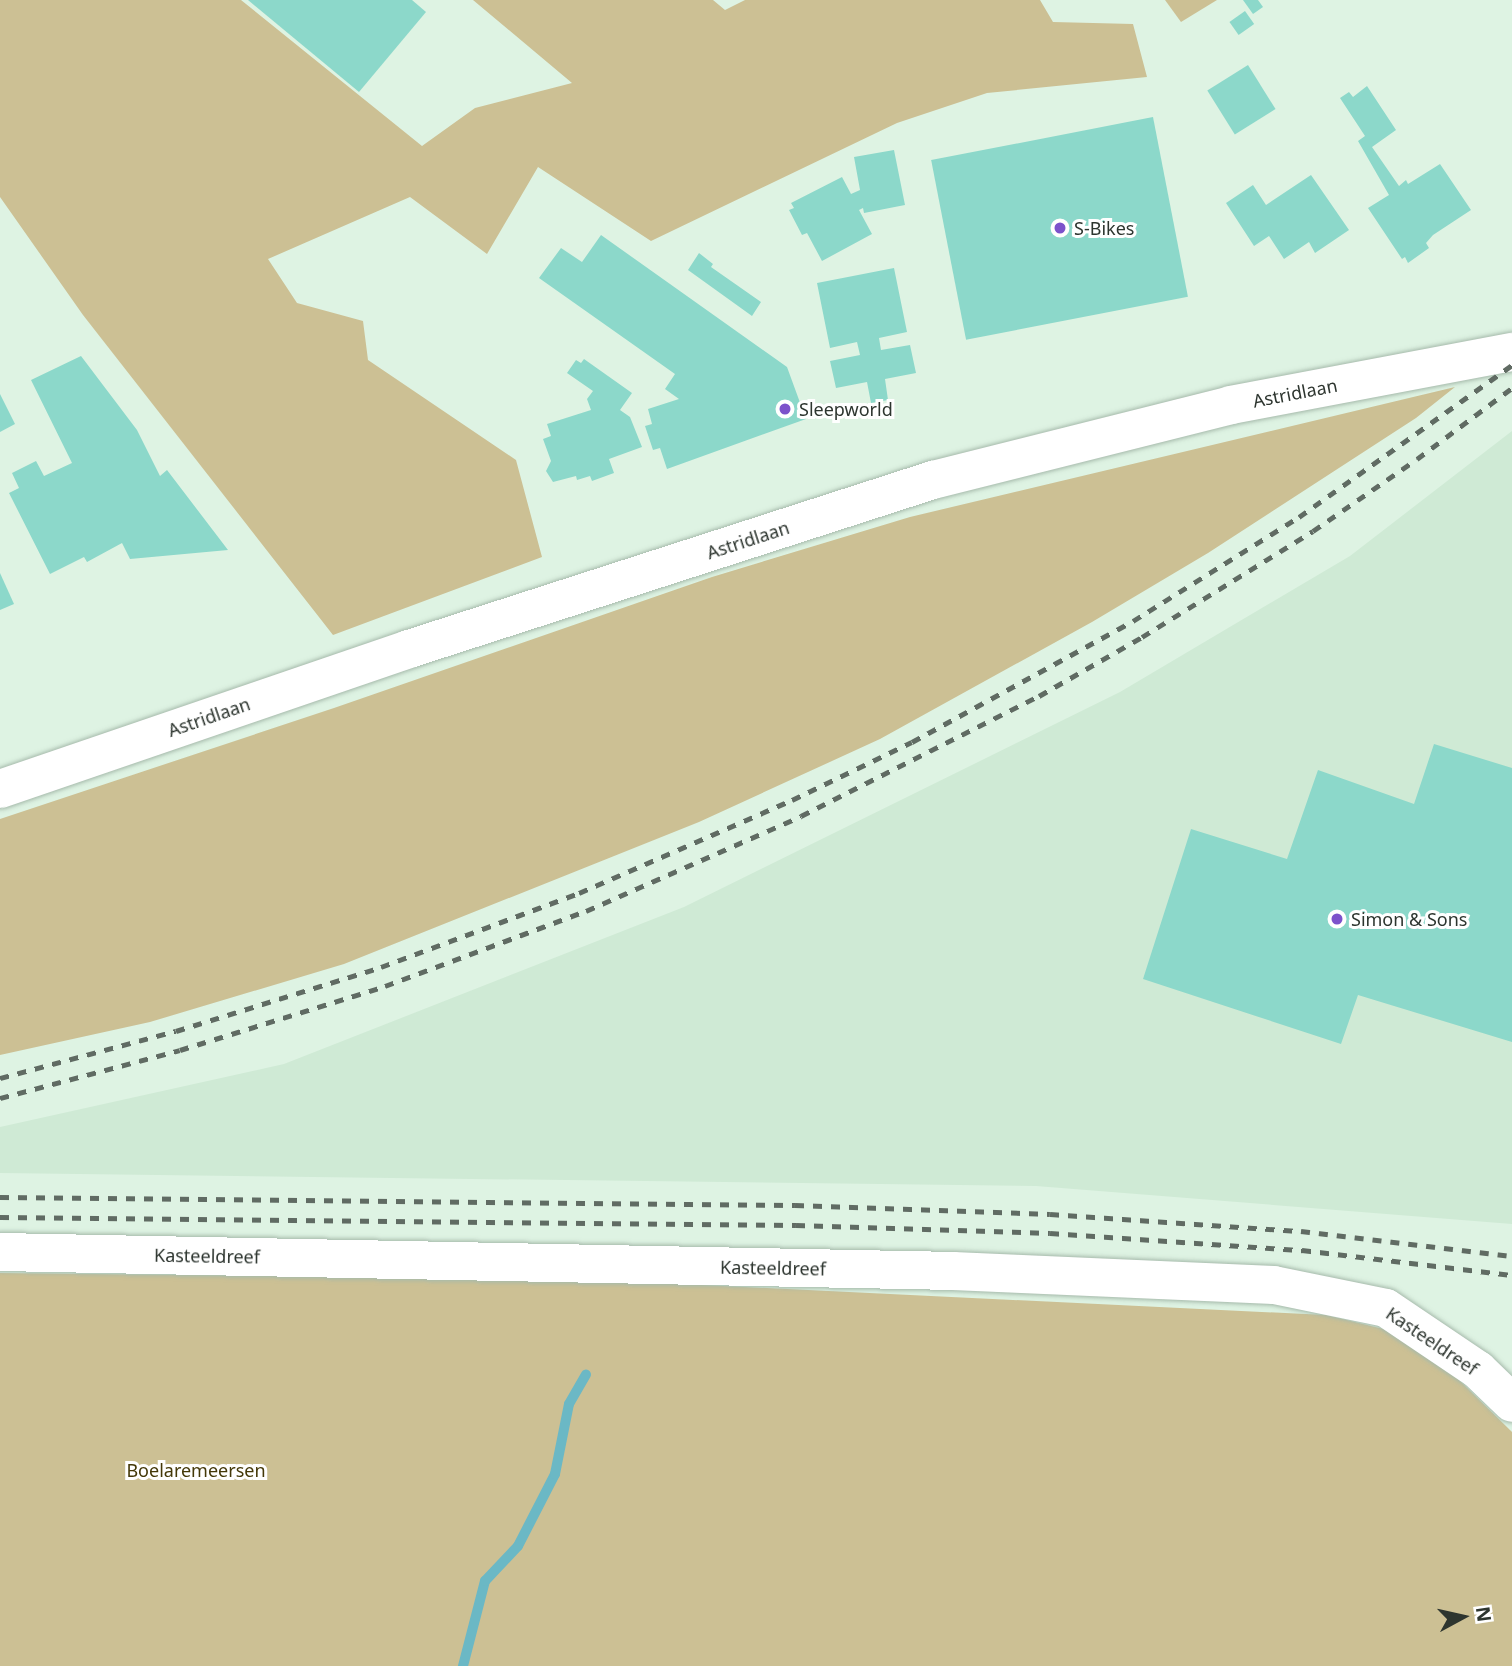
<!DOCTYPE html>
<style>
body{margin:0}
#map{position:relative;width:1512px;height:1666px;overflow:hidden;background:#def3e3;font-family:"Noto Sans",sans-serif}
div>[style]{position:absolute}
.built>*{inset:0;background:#cfead5}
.green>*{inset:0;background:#ccc094}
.stream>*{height:10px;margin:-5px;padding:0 5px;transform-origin:5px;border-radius:5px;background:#6bb8c5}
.building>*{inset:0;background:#8cd8ca;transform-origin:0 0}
.roads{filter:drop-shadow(0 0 2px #a6baab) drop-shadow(0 0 2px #a6baab)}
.minor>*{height:38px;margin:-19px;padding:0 19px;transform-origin:19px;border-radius:19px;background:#fff}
.major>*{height:38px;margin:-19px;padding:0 19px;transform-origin:19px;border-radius:19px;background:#fff}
.rail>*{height:5px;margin-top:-2.5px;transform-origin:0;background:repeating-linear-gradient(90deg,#606b63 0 9px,transparent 0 18px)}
.dots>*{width:19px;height:19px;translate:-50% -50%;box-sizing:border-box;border:4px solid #fff;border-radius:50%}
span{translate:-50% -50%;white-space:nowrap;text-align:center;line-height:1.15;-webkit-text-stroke:6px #fff;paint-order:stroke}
.poi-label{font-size:18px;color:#2d352f}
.left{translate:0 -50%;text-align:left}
.street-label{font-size:18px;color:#2d352f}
.park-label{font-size:18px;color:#443808}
.north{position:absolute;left:1428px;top:1582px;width:70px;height:70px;-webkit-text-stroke:5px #fff;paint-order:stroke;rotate:82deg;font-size:19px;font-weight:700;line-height:28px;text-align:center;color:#2d352f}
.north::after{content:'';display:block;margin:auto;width:24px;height:32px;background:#2d352f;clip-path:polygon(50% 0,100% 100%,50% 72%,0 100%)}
</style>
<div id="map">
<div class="built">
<i style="clip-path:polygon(1512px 431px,1512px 1224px,1036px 1186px,0 1173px,0 1127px,284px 1064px,684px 907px,1120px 692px,1350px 556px)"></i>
</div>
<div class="green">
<i style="clip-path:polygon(0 0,241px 0,422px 146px,475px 108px,572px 83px,473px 0,713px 0,725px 10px,745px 0,1040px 0,1053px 22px,1133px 24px,1147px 77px,987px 93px,897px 123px,651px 241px,538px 167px,487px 254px,410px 197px,268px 259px,297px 303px,363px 321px,368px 360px,516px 460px,542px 557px,333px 635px,83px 315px,0 197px)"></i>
<i style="clip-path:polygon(1165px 0,1217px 0,1181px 22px)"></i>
<i style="clip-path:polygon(1455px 387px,1416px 418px,1208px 553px,1092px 622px,880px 739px,699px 822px,344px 964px,150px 1022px,0 1055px,0 819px,334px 708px,712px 577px,910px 517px)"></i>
<i style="clip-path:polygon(0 1273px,578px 1279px,1326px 1315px,1400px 1333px,1455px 1376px,1512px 1432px,1512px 1666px,0 1666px)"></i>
</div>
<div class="stream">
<i style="left:463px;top:1666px;width:88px;rotate:-75.5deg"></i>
<i style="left:485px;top:1581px;width:48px;rotate:-46.7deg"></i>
<i style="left:518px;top:1546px;width:81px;rotate:-62.8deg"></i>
<i style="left:555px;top:1474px;width:71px;rotate:-78.7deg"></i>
<i style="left:569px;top:1404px;width:34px;rotate:-60deg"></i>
</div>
<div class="building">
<i style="clip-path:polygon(248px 0,412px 0,426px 12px,359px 92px)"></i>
<i style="clip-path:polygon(1243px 0,1258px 0,1263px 7px,1253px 14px)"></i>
<i style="left:1245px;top:11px;width:16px;height:19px;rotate:55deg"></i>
<i style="left:1248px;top:65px;width:52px;height:48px;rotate:58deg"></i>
<i style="clip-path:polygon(1367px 86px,1396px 130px,1372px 147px,1399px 186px,1406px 180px,1408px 184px,1440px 164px,1471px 210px,1433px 235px,1426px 243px,1429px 248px,1408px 263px,1405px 257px,1402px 259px,1368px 208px,1389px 195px,1358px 141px,1365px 136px,1340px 98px,1349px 92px,1353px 97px)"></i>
<i style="left:1153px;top:117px;width:183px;height:226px;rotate:79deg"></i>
<i style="clip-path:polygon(894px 150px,905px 205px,864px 213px,863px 208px,859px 210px,872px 234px,822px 261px,807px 233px,802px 235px,789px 210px,794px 208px,791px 203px,842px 177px,851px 194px,860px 190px,854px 157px)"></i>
<i style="clip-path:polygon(1311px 175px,1349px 230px,1315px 253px,1309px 242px,1284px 259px,1269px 236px,1254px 246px,1226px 203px,1253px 185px,1266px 205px)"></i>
<i style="clip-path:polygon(601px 235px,787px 367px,806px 419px,667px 469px,660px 448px,653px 450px,645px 426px,652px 424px,648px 409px,679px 399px,665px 389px,675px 374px,539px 278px,561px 248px,582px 262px)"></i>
<i style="clip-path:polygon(699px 253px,713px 264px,711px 267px,761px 302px,752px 316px,688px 270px)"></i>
<i style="clip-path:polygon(894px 268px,907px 332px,879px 338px,881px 350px,910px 345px,916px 373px,885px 379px,888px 400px,871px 403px,867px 382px,836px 388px,830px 361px,860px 355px,857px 342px,830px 348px,817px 283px)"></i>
<i style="clip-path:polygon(81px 356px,137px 430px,160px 476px,167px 470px,228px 550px,130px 559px,122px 543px,87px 562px,84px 557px,50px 574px,9px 493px,19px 488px,12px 473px,36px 461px,44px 476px,72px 463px,31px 380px)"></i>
<i style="clip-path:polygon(584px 359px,632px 393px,620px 410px,630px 417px,642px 447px,609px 459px,614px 473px,592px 481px,590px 476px,577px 480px,576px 476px,553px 482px,546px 471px,551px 461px,543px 439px,551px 436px,547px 424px,591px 410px,587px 399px,593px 391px,567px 373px,576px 360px,581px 363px)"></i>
<i style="clip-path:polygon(0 394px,15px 424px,0 432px)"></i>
<i style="clip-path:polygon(0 573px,14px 604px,0 610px)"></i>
<i style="clip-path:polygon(1434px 744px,1512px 768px,1512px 1042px,1358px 995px,1341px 1044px,1143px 979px,1191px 829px,1287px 859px,1318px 770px,1414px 804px)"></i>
</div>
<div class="roads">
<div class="minor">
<i style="left:0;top:1252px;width:953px;rotate:1.14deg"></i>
<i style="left:953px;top:1271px;width:321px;rotate:2.5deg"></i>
<i style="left:1274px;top:1285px;width:114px;rotate:11.6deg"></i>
<i style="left:1386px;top:1308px;width:111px;rotate:34deg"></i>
<i style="left:1478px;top:1370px;width:47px;rotate:44.1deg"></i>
</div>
<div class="major">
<i style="left:0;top:789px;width:432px;rotate:-18.9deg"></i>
<i style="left:409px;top:649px;width:551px;rotate:-17.88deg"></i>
<i style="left:933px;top:480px;width:307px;rotate:-14.1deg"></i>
<i style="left:1231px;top:405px;width:286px;rotate:-10.7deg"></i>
</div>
</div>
<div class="rail">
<i style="left:0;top:1078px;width:182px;rotate:-15deg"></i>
<i style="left:176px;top:1031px;width:215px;rotate:-17.3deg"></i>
<i style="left:381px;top:967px;width:211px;rotate:-20.5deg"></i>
<i style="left:579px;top:893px;width:232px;rotate:-23.6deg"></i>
<i style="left:792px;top:800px;width:133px;rotate:-25.8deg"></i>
<i style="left:912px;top:742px;width:252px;rotate:-28.7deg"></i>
<i style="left:1133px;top:621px;width:196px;rotate:-32.1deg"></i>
<i style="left:1299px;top:517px;width:262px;rotate:-35.5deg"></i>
<i style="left:0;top:1098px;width:186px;rotate:-14.9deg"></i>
<i style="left:180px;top:1050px;width:215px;rotate:-17.3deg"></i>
<i style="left:385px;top:986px;width:215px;rotate:-20.5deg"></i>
<i style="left:586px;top:911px;width:235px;rotate:-23.8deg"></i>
<i style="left:801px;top:816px;width:267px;rotate:-26.8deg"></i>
<i style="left:1039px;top:696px;width:119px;rotate:-29.8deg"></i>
<i style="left:1142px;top:637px;width:201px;rotate:-31.8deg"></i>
<i style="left:1313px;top:531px;width:126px;rotate:-34.7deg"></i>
<i style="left:1417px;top:459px;width:119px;rotate:-36.8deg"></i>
<i style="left:0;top:1197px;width:795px;rotate:0.58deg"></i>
<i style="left:795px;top:1205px;width:255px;rotate:2deg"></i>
<i style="left:1050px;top:1214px;width:252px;rotate:3.9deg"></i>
<i style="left:1301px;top:1231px;width:212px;rotate:6.8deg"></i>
<i style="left:0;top:1217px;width:796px;rotate:0.58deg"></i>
<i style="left:796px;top:1225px;width:254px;rotate:1.8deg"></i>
<i style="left:1050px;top:1233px;width:253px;rotate:3.9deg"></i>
<i style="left:1302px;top:1250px;width:211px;rotate:6.8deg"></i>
</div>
<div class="dots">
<i style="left:1060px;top:228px;background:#7c52cb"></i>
<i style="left:785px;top:409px;background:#7c52cb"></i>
<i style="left:1337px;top:919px;background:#7c52cb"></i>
</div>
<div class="poi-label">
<span class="left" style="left:1074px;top:228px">S-Bikes</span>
<span class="left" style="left:799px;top:409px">Sleepworld</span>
<span class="left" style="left:1351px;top:919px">Simon &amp; Sons</span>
</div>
<div class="street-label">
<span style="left:1295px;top:393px;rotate:-11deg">Astridlaan</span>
<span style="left:748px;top:540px;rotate:-18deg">Astridlaan</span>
<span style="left:209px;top:717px;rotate:-19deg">Astridlaan</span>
<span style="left:207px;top:1256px;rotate:1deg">Kasteeldreef</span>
<span style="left:773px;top:1268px;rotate:1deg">Kasteeldreef</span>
<span style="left:1432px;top:1341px;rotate:34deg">Kasteeldreef</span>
</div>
<div class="park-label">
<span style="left:196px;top:1470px">Boelaremeersen</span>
</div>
<div class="north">N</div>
</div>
